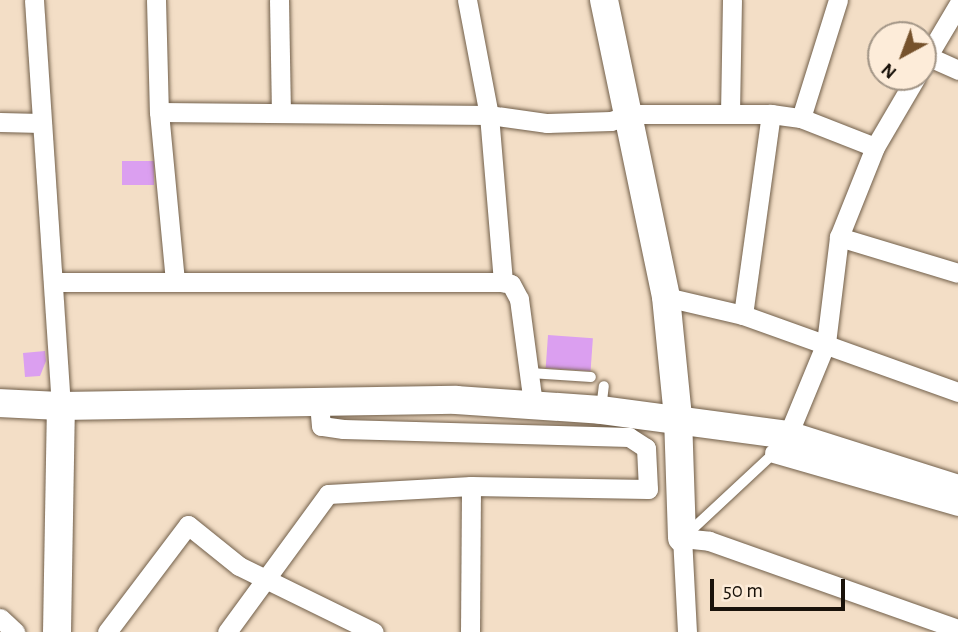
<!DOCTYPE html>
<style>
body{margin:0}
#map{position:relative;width:958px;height:632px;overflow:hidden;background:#f3dec6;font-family:"Alegreya Sans",sans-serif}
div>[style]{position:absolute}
.building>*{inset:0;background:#db9ff0;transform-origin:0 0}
.roads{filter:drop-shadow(0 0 2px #715f4a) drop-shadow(0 0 2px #715f4a)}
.lane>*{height:10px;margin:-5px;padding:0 5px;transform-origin:5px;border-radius:5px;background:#fff}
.street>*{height:19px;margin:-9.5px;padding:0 9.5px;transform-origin:9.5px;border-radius:9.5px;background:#fff}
.secondary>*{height:28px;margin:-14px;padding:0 14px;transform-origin:14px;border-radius:14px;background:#fff}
span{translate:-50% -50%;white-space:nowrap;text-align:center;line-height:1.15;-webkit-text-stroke:5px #fdecd9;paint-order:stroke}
.north{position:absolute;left:867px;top:21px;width:70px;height:70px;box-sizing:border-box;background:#fdecd9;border:2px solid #a29586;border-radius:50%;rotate:221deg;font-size:19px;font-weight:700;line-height:28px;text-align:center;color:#19120a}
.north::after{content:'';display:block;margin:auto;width:24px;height:32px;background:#76522c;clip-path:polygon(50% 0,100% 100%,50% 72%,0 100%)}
.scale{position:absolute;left:710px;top:579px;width:135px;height:32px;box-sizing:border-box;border:4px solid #19120a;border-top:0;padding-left:9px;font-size:21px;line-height:24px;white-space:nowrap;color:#19120a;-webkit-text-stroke:5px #fdecd9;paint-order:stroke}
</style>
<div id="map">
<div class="building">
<i style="left:122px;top:161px;width:32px;height:24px"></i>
<i style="left:548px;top:335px;width:45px;height:33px;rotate:4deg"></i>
<i style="clip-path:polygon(45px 351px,46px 361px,40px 376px,25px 377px,23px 353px)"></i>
</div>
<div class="roads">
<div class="lane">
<i style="left:530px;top:373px;width:61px;rotate:3.8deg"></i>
<i style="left:601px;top:409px;width:23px;rotate:-83deg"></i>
<i style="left:685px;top:536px;width:122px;rotate:-43deg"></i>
</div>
<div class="street">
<i style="left:34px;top:0;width:407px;rotate:86.2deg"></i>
<i style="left:156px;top:0;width:112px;rotate:88.5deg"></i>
<i style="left:159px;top:112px;width:169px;rotate:84.6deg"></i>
<i style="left:279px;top:0;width:111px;rotate:89deg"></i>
<i style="left:467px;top:0;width:117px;rotate:79.2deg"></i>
<i style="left:489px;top:115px;width:168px;rotate:85.2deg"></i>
<i style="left:927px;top:56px;width:34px;rotate:24deg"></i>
<i style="left:923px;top:64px;width:69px;rotate:-59.3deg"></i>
<i style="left:159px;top:112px;width:330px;rotate:0.5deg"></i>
<i style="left:489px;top:115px;width:59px;rotate:7.9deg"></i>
<i style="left:547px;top:123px;width:64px;rotate:-1.8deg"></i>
<i style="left:611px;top:121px;width:21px;rotate:-19deg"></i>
<i style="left:631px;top:114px;width:140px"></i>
<i style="left:771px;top:114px;width:30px;rotate:8deg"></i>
<i style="left:801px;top:118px;width:79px;rotate:21.4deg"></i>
<i style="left:730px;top:114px;width:114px;rotate:-89deg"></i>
<i style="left:801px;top:118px;width:124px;rotate:-72.6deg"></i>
<i style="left:0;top:122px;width:41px;rotate:1.4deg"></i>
<i style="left:839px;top:237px;width:124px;rotate:16.8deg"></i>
<i style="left:54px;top:282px;width:449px"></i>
<i style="left:503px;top:282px;width:8px;rotate:14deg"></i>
<i style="left:511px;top:284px;width:17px;rotate:62deg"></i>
<i style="left:519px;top:299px;width:106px;rotate:82.4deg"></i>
<i style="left:666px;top:297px;width:79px;rotate:13.2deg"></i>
<i style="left:743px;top:315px;width:228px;rotate:19.7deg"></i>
<i style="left:743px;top:315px;width:203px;rotate:-82.1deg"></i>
<i style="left:788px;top:435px;width:100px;rotate:-67.6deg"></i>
<i style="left:826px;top:343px;width:107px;rotate:-83deg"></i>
<i style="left:839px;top:237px;width:97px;rotate:-68.2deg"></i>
<i style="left:875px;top:147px;width:81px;rotate:-59.6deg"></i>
<i style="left:774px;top:453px;width:191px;rotate:16.1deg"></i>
<i style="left:0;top:618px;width:21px;rotate:43deg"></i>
<i style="left:107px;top:632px;width:134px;rotate:-52.9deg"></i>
<i style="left:188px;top:525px;width:65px;rotate:38.8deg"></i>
<i style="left:239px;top:566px;width:150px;rotate:26.1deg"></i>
<i style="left:227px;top:632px;width:171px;rotate:-53.8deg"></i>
<i style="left:328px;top:494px;width:143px;rotate:-3.2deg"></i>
<i style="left:471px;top:486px;width:177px;rotate:1deg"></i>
<i style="left:648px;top:489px;width:41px;rotate:-92.8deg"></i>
<i style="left:646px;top:448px;width:20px;rotate:-147deg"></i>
<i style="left:629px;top:437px;width:286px;rotate:-178.4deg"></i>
<i style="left:343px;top:429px;width:22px;rotate:-172deg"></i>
<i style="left:321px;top:426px;width:22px;rotate:-95deg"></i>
<i style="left:470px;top:632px;width:146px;rotate:-89.6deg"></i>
<i style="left:687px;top:632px;width:94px;rotate:-93deg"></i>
<i style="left:682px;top:538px;width:27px;rotate:6deg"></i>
<i style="left:709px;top:541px;width:264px;rotate:19.5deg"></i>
</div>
<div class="secondary">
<i style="left:604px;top:0;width:303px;rotate:78.2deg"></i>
<i style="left:666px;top:297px;width:121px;rotate:84.3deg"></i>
<i style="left:678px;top:417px;width:121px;rotate:88.1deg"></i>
<i style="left:0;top:403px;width:61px;rotate:2.8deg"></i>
<i style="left:57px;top:632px;width:226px;rotate:-89deg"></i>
<i style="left:61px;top:406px;width:395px;rotate:-0.9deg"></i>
<i style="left:456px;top:400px;width:145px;rotate:3.9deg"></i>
<i style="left:601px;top:410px;width:189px;rotate:7.6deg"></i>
<i style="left:788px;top:435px;width:178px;rotate:17.6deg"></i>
</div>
</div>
<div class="north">N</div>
<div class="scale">50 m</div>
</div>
